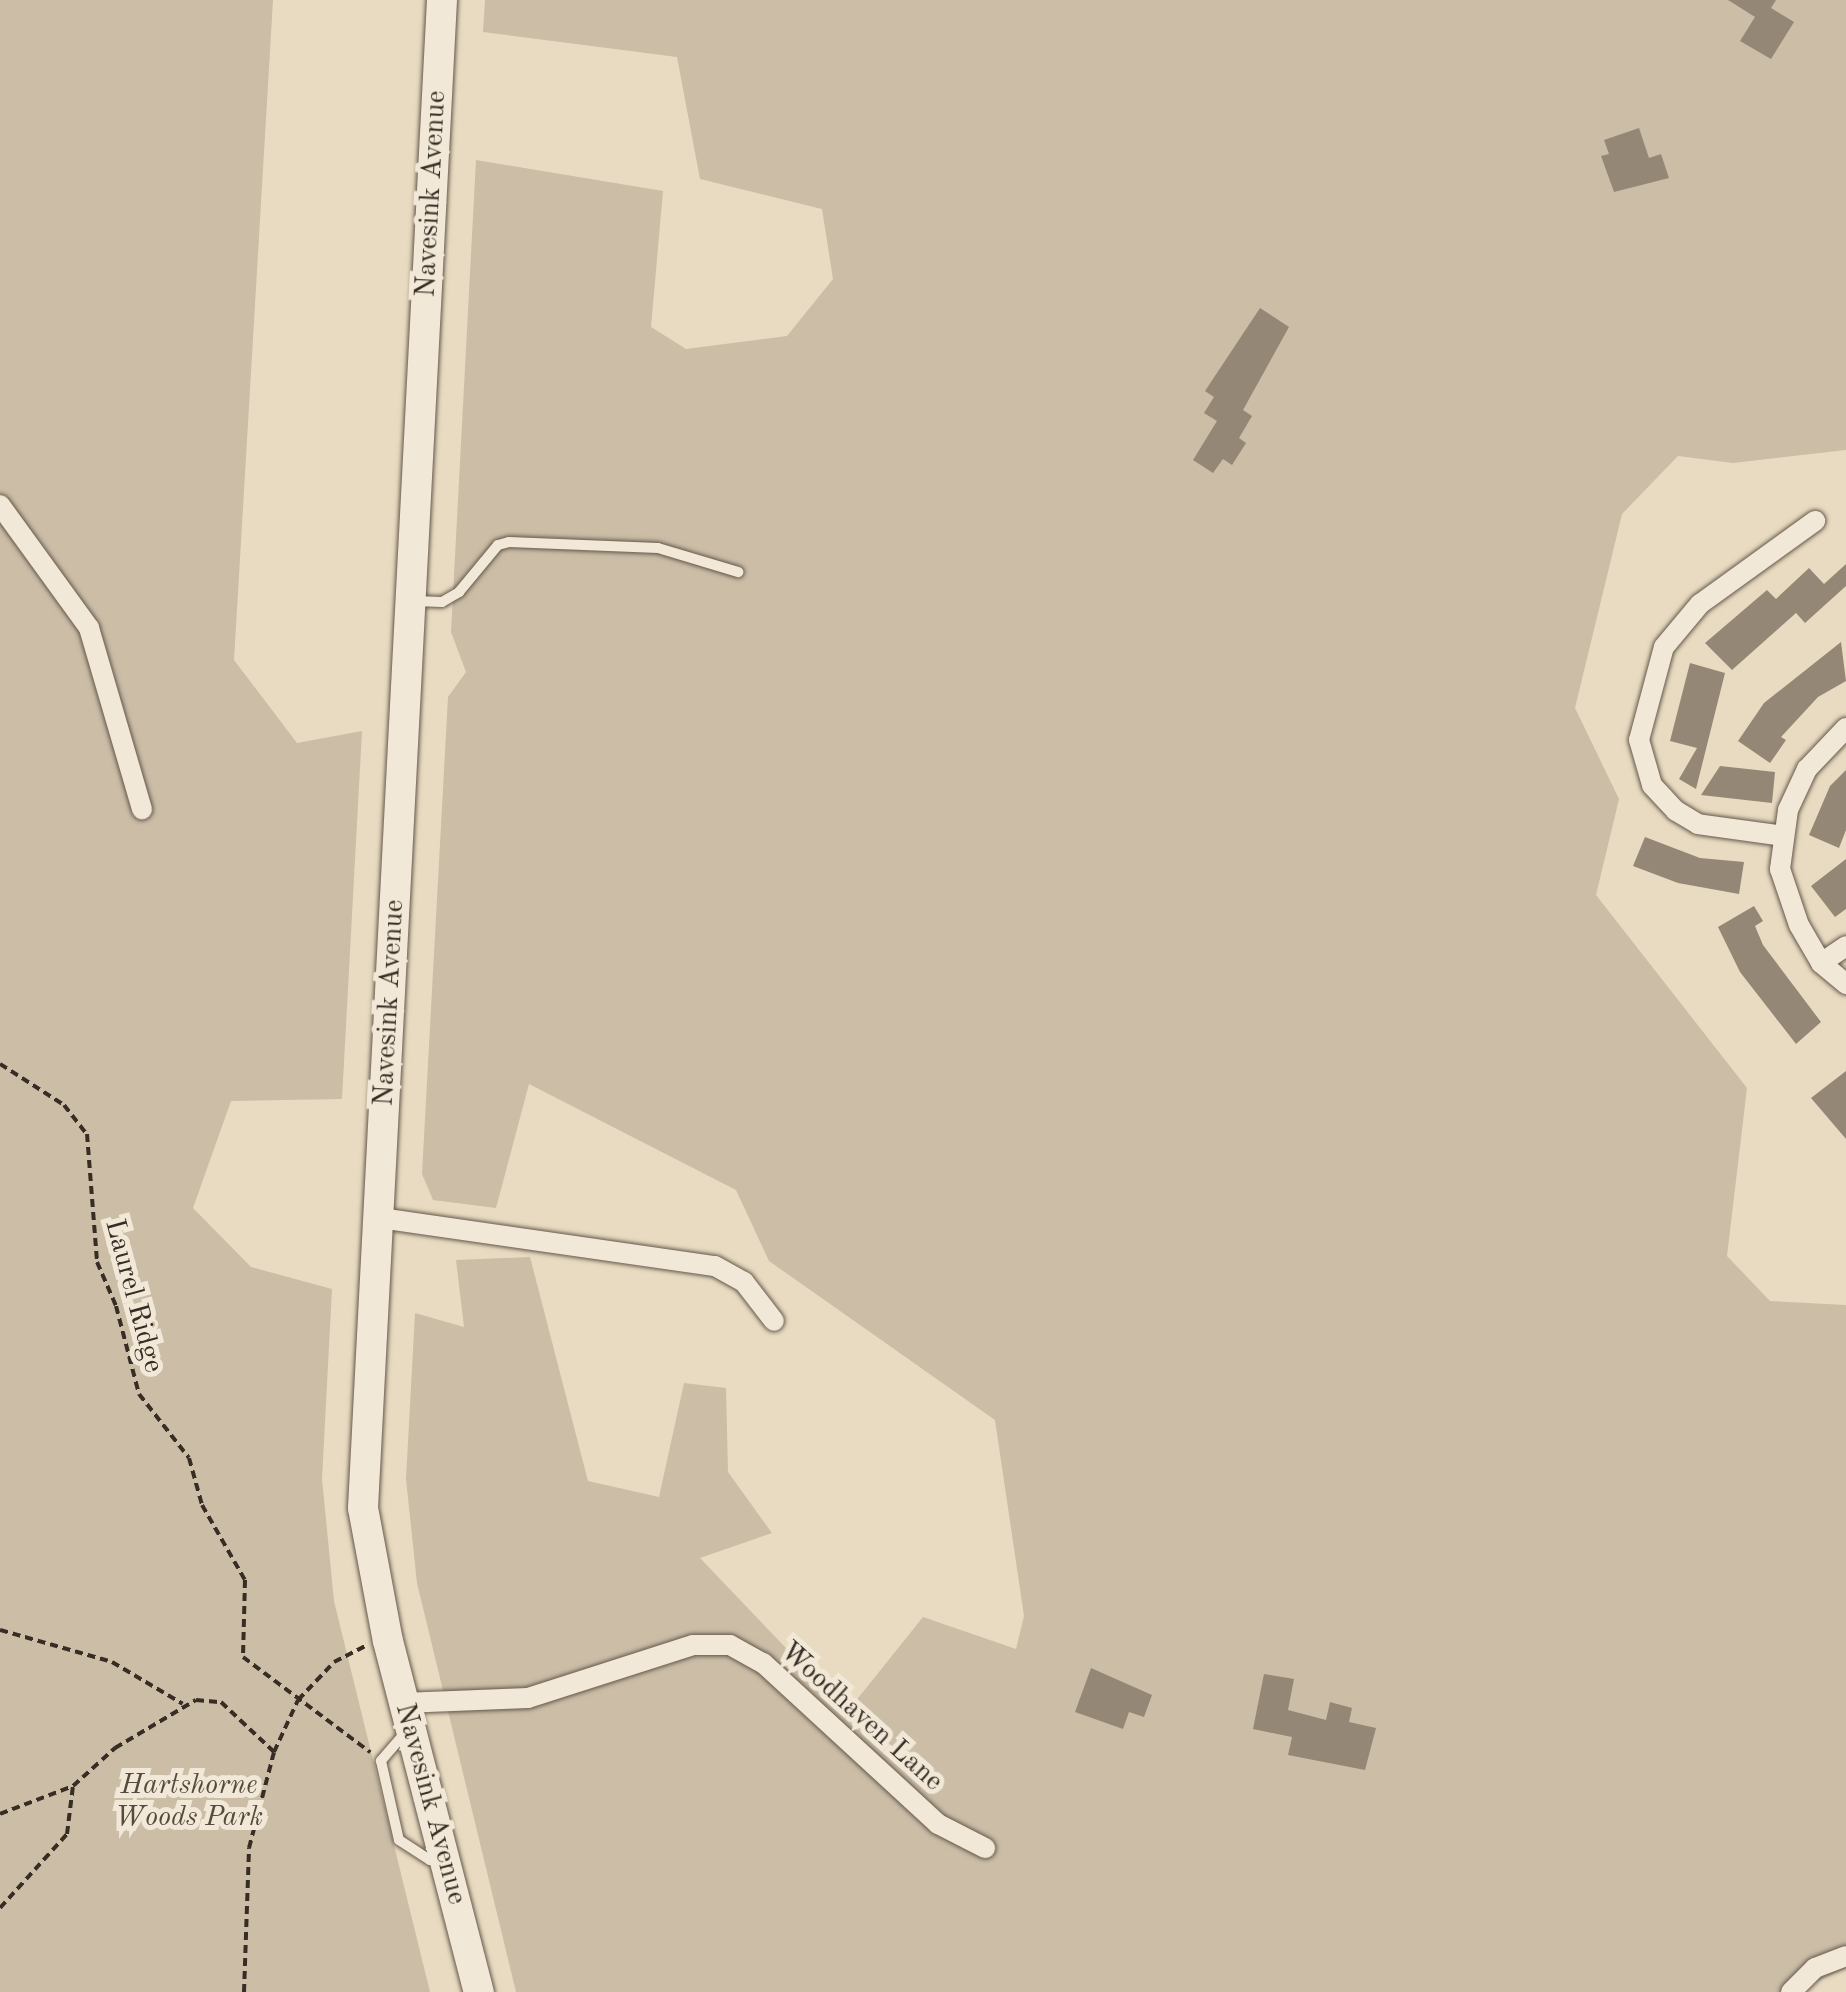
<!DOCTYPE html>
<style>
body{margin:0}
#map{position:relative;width:1846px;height:1992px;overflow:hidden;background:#e9dbc1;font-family:"Old Standard TT",serif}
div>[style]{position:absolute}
.green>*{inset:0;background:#cbbda6}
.building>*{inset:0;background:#948776}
.path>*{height:4px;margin-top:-2px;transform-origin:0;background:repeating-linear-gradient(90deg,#372d24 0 8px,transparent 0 13px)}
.roads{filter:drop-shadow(0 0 2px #64584b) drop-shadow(0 0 2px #64584b)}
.service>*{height:10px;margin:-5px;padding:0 5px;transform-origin:5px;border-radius:5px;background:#f1e8d7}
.minor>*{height:20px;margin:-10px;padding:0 10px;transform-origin:10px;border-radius:10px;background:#f1e8d7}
.secondary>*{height:30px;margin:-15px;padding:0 15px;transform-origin:15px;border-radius:15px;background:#f1e8d7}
span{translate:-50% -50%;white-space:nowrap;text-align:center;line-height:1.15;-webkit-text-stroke:10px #f1e8d7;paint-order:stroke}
.street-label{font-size:28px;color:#372d24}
.park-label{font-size:28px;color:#554a3e;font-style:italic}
</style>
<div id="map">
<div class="green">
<i style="clip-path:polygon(0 0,273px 0,234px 660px,297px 743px,362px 731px,342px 1099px,231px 1101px,193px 1208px,251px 1267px,332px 1289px,322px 1479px,334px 1601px,430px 1992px,0 1992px)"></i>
<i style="clip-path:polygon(485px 0,1846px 0,1846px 450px,1733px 463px,1678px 456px,1622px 514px,1575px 708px,1619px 799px,1596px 895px,1747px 1088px,1727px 1256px,1770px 1301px,1846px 1305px,1846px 1968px,1795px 1992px,516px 1992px,417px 1583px,406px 1479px,415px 1313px,464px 1327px,456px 1260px,530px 1257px,588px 1481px,659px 1497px,684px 1383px,726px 1388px,728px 1472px,772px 1533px,700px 1558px,847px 1712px,923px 1617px,1016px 1649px,1024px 1616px,995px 1420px,769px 1261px,736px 1190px,529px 1084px,496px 1208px,433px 1200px,422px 1174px,448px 697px,466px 672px,451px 632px,476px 160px,663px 191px,651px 327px,686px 349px,787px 336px,833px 279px,822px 209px,700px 179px,677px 57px,483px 32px)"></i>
</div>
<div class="building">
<i style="clip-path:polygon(1728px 0,1776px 0,1771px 8px,1794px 22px,1771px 59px,1740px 41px,1755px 17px)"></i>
<i style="clip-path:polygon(1639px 128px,1649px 158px,1661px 154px,1669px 178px,1614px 192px,1601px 156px,1609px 154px,1604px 140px)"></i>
<i style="clip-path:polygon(1260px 308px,1289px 327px,1243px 410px,1252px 416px,1239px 438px,1246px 443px,1232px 465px,1223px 459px,1213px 473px,1193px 460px,1217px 421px,1204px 413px,1214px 397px,1205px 391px)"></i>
<i style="clip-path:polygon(1846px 564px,1846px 586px,1805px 623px,1796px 613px,1732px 670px,1705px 643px,1767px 590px,1776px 599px,1809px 568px,1824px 584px)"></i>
<i style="clip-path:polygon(1841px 642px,1846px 681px,1818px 697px,1781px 737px,1786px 740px,1770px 763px,1738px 741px,1764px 703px)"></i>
<i style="clip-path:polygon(1690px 663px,1725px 673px,1696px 789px,1679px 779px,1697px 748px,1670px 741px)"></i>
<i style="clip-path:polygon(1720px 766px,1775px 772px,1772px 803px,1701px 795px)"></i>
<i style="clip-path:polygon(1846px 770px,1846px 830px,1839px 848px,1809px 835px,1830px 786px)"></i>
<i style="clip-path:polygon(1645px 837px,1700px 858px,1744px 862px,1739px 894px,1678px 883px,1633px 866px)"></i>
<i style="clip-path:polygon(1846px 859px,1846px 909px,1835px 917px,1811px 886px)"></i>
<i style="clip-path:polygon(1754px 906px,1763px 921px,1755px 926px,1763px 945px,1821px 1022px,1796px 1044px,1740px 972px,1718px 927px)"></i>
<i style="clip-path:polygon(1846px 1071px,1846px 1139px,1811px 1098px)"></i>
<i style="clip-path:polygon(1091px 1668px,1152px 1695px,1144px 1717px,1129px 1712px,1123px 1729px,1075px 1712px)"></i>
<i style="clip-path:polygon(1264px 1674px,1294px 1679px,1288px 1710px,1326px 1720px,1330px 1702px,1352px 1708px,1349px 1722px,1376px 1728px,1365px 1770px,1288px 1755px,1292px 1737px,1253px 1729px)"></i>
</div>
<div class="path">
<i style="left:0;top:1064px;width:76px;rotate:32.6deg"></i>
<i style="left:64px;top:1105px;width:37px;rotate:52deg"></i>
<i style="left:87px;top:1134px;width:128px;rotate:85.5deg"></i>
<i style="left:97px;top:1262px;width:48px;rotate:66.6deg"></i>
<i style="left:116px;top:1306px;width:91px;rotate:75.4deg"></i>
<i style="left:139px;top:1394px;width:81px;rotate:52deg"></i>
<i style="left:189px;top:1458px;width:49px;rotate:74.5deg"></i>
<i style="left:202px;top:1505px;width:86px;rotate:60.2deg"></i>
<i style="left:245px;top:1580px;width:77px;rotate:91.5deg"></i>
<i style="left:243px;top:1657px;width:159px;rotate:36.8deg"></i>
<i style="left:0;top:1630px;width:116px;rotate:15.9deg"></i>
<i style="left:112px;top:1662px;width:82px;rotate:30.6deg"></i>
<i style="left:0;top:1814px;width:78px;rotate:-21deg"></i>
<i style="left:73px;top:1786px;width:57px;rotate:-42.1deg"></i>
<i style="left:115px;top:1748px;width:94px;rotate:-30.7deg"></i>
<i style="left:196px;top:1700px;width:25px;rotate:5deg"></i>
<i style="left:221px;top:1702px;width:73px;rotate:43.3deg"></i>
<i style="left:0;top:1908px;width:100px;rotate:-47.8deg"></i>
<i style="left:67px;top:1834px;width:48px;rotate:-82.9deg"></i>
<i style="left:244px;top:1992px;width:144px;rotate:-88deg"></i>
<i style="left:249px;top:1848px;width:99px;rotate:-75.4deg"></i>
<i style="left:274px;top:1752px;width:57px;rotate:-65.2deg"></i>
<i style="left:298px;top:1700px;width:52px;rotate:-46.5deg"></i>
<i style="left:334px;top:1662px;width:36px;rotate:-27deg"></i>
</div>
<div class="roads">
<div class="service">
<i style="left:414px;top:601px;width:28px;rotate:2deg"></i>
<i style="left:442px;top:602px;width:20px;rotate:-30deg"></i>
<i style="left:459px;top:592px;width:61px;rotate:-50.3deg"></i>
<i style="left:498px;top:545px;width:11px;rotate:-15deg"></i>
<i style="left:509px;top:542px;width:149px;rotate:2.3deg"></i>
<i style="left:658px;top:548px;width:84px;rotate:16.7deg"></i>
<i style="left:405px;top:1733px;width:37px;rotate:131deg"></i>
<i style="left:381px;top:1761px;width:81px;rotate:77.2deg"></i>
<i style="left:399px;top:1840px;width:37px;rotate:33deg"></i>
<i style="left:430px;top:1860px;width:13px;rotate:-4deg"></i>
</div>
<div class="minor">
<i style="left:0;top:505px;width:152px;rotate:54.1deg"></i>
<i style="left:89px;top:628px;width:189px;rotate:73.7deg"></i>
<i style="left:1846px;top:728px;width:57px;rotate:133.6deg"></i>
<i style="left:1807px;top:769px;width:45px;rotate:114.9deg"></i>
<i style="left:1788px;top:810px;width:60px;rotate:97.7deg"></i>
<i style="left:1780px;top:869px;width:59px;rotate:71.3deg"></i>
<i style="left:1799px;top:925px;width:44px;rotate:59.9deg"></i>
<i style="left:1821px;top:963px;width:33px;rotate:40deg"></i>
<i style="left:1784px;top:836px;width:87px;rotate:-172.1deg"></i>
<i style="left:1698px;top:824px;width:26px;rotate:-149deg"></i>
<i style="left:1676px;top:811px;width:35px;rotate:-133deg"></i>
<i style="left:1652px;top:785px;width:47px;rotate:-106.1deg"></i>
<i style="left:1639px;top:740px;width:96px;rotate:-75deg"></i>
<i style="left:1664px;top:647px;width:56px;rotate:-50.1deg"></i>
<i style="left:1700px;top:604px;width:142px;rotate:-35.8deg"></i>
<i style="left:1821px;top:963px;width:30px;rotate:-34deg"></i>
<i style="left:380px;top:1218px;width:338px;rotate:8.2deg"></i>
<i style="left:715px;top:1266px;width:33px;rotate:29deg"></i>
<i style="left:744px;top:1282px;width:49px;rotate:52.4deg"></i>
<i style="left:403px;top:1703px;width:125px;rotate:-2.3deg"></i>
<i style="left:528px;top:1698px;width:173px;rotate:-17.8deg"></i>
<i style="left:693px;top:1645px;width:37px"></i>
<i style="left:730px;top:1645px;width:38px;rotate:29deg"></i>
<i style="left:763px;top:1663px;width:238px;rotate:42.6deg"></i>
<i style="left:938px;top:1824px;width:53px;rotate:27.1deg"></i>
<i style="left:1791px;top:1992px;width:34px;rotate:-45deg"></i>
<i style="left:1815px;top:1968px;width:33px;rotate:-21deg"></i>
</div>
<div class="secondary">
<i style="left:442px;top:0;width:1510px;rotate:93deg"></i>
<i style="left:363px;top:1508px;width:135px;rotate:79.4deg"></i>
<i style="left:388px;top:1641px;width:363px;rotate:75.5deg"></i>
</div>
</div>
<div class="street-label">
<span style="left:432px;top:194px;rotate:-87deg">Navesink Avenue</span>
<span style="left:390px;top:1003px;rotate:-87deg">Navesink Avenue</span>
<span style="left:133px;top:1296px;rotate:75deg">Laurel Ridge</span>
<span style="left:861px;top:1717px;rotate:42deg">Woodhaven Lane</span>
<span style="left:430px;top:1804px;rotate:75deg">Navesink Avenue</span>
</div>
<div class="park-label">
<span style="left:189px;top:1802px">Hartshorne<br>Woods Park</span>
</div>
</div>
